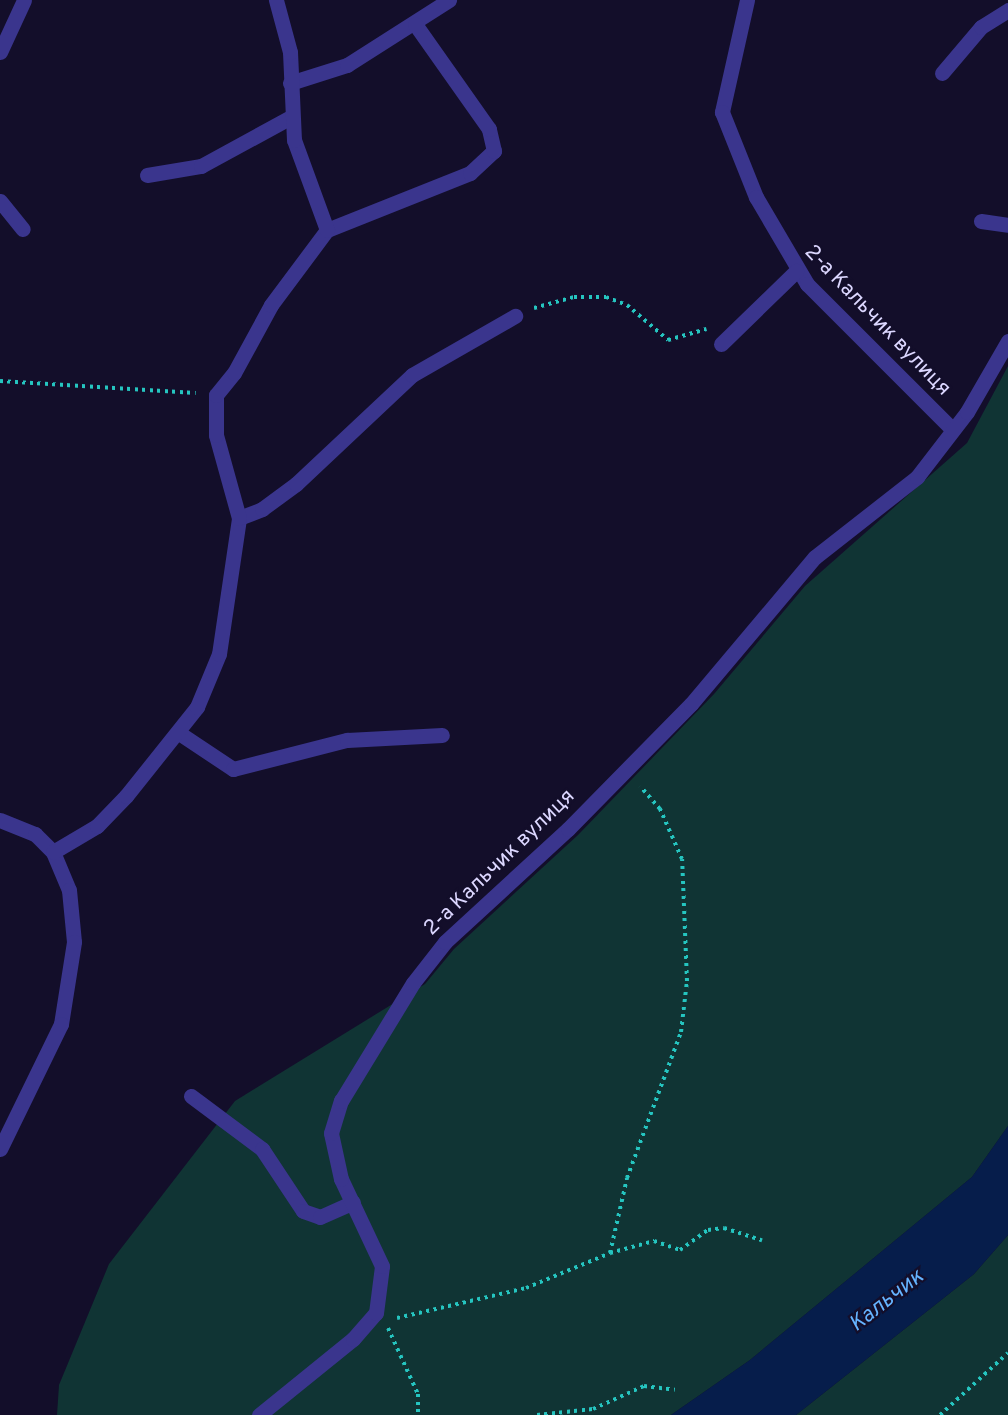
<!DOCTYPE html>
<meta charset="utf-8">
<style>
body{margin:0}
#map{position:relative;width:1008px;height:1415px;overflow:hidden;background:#130e2a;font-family:Overpass,sans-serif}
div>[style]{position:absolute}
.green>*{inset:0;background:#103434}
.water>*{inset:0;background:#061d4b}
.path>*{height:4px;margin-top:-2px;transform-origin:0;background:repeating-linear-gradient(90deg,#25c5c0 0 3px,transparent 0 7.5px)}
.minor>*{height:15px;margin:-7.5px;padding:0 7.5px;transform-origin:7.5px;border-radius:7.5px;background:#3a358d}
span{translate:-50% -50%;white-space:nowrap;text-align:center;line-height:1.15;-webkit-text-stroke:4.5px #130e2a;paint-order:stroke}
.street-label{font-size:21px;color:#dcd7ff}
.water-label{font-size:22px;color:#65b3ff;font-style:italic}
</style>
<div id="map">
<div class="green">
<i style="clip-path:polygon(1008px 366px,1008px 1126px,972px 1177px,750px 1360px,671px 1415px,57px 1415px,59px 1385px,109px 1264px,235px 1101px,425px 984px,454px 949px,578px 835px,714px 694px,805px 586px,967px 443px)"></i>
<i style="clip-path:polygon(1008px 1235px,1008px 1415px,796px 1415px,974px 1274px)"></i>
</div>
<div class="water">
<i style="clip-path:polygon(1008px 1126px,1008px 1235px,974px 1274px,796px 1415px,671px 1415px,750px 1360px,972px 1177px)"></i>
</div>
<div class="path">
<i style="left:534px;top:308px;width:41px;rotate:-15.4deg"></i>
<i style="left:574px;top:297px;width:32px"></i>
<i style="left:606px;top:297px;width:22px;rotate:21deg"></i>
<i style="left:627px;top:305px;width:54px;rotate:40.5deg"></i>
<i style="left:668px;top:340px;width:40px;rotate:-16deg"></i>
<i style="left:0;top:381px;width:196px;rotate:3.5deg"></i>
<i style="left:610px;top:1253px;width:77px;rotate:-77.2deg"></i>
<i style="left:627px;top:1178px;width:156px;rotate:-69.7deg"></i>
<i style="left:681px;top:1032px;width:51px;rotate:-83.3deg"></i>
<i style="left:687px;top:981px;width:122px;rotate:-92.3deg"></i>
<i style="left:682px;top:859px;width:55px;rotate:-113.7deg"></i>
<i style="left:660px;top:809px;width:30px;rotate:-131deg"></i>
<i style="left:397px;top:1318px;width:132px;rotate:-13.1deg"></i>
<i style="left:526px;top:1288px;width:91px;rotate:-22.6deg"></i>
<i style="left:610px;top:1253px;width:46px;rotate:-15.3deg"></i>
<i style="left:654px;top:1241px;width:28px;rotate:19deg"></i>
<i style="left:680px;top:1250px;width:34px;rotate:-36deg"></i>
<i style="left:708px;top:1230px;width:16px;rotate:-7deg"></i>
<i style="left:724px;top:1228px;width:40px;rotate:18deg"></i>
<i style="left:388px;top:1328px;width:72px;rotate:65.6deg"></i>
<i style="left:418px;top:1394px;width:21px;rotate:90deg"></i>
<i style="left:537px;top:1415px;width:56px;rotate:-6.1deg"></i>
<i style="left:593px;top:1409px;width:56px;rotate:-24.3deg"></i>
<i style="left:644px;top:1386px;width:31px;rotate:7deg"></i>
<i style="left:940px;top:1415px;width:92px;rotate:-42.4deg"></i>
</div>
<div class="minor">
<i style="left:747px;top:0;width:115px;rotate:102.6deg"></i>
<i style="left:722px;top:112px;width:92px;rotate:68.2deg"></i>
<i style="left:756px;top:197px;width:101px;rotate:59.6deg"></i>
<i style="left:807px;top:284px;width:206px;rotate:45deg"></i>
<i style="left:0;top:52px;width:57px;rotate:-65.2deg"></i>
<i style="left:942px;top:73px;width:60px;rotate:-49.7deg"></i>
<i style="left:981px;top:27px;width:32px;rotate:-32deg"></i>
<i style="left:290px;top:83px;width:60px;rotate:-17.5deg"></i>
<i style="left:347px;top:65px;width:121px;rotate:-32.5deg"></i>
<i style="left:147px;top:175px;width:55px;rotate:-9.5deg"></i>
<i style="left:201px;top:166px;width:100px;rotate:-28.6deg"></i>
<i style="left:0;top:201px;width:36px;rotate:51deg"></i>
<i style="left:981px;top:221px;width:27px;rotate:8deg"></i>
<i style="left:327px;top:230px;width:154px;rotate:-21.7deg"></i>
<i style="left:470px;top:173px;width:33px;rotate:-43deg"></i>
<i style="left:494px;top:151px;width:23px;rotate:-103deg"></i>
<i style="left:489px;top:129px;width:128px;rotate:-125.2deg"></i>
<i style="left:721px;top:344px;width:105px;rotate:-44.2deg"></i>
<i style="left:239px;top:518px;width:25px;rotate:-21deg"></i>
<i style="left:262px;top:509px;width:42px;rotate:-36.3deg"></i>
<i style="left:296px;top:484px;width:159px;rotate:-43.2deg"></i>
<i style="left:412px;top:375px;width:119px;rotate:-29.8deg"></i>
<i style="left:179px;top:733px;width:65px;rotate:33.7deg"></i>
<i style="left:233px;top:769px;width:118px;rotate:-14.3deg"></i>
<i style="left:347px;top:740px;width:95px;rotate:-3deg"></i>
<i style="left:0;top:820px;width:38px;rotate:22deg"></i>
<i style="left:35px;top:834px;width:25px;rotate:45deg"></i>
<i style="left:53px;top:852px;width:41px;rotate:67.2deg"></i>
<i style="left:69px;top:890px;width:52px;rotate:84.5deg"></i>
<i style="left:74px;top:942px;width:83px;rotate:99deg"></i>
<i style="left:61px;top:1024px;width:139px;rotate:116deg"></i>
<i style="left:53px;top:852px;width:51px;rotate:-30.6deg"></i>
<i style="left:97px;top:826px;width:42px;rotate:-46deg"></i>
<i style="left:126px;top:796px;width:114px;rotate:-51.4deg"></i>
<i style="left:197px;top:707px;width:57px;rotate:-67.5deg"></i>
<i style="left:219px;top:654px;width:137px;rotate:-81.6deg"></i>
<i style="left:239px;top:518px;width:86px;rotate:-105.5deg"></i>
<i style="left:216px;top:435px;width:40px;rotate:-90deg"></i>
<i style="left:216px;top:395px;width:28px;rotate:-51deg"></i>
<i style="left:234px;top:373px;width:77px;rotate:-61.4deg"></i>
<i style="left:271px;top:305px;width:94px;rotate:-53.3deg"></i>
<i style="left:327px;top:230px;width:96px;rotate:-110.1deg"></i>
<i style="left:294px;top:140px;width:88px;rotate:-92.6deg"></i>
<i style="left:290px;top:52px;width:54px;rotate:-105.1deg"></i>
<i style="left:191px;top:1096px;width:89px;rotate:36.7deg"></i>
<i style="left:262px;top:1149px;width:74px;rotate:56.5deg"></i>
<i style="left:303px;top:1211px;width:18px;rotate:19deg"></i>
<i style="left:320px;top:1217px;width:36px;rotate:-24deg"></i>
<i style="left:259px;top:1415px;width:121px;rotate:-39deg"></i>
<i style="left:353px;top:1339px;width:35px;rotate:-49deg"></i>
<i style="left:376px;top:1313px;width:47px;rotate:-82.7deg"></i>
<i style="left:382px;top:1266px;width:96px;rotate:-115.2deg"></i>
<i style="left:341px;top:1179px;width:47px;rotate:-102.3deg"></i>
<i style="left:331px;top:1133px;width:34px;rotate:-73deg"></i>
<i style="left:341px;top:1101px;width:138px;rotate:-58.6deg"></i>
<i style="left:413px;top:983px;width:52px;rotate:-52deg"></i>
<i style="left:445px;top:942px;width:167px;rotate:-42.6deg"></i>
<i style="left:568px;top:829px;width:175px;rotate:-45.5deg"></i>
<i style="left:691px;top:704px;width:192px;rotate:-49.9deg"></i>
<i style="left:815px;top:557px;width:130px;rotate:-38.1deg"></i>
<i style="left:917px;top:477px;width:82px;rotate:-52.4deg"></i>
<i style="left:967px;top:412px;width:82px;rotate:-60deg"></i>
</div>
<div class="street-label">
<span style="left:877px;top:321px;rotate:46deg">2-а Кальчик вулиця</span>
<span style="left:500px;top:863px;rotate:-44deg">2-а Кальчик вулиця</span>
</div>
<div class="water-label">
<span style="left:887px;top:1301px;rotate:-38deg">Кальчик</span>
</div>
</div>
